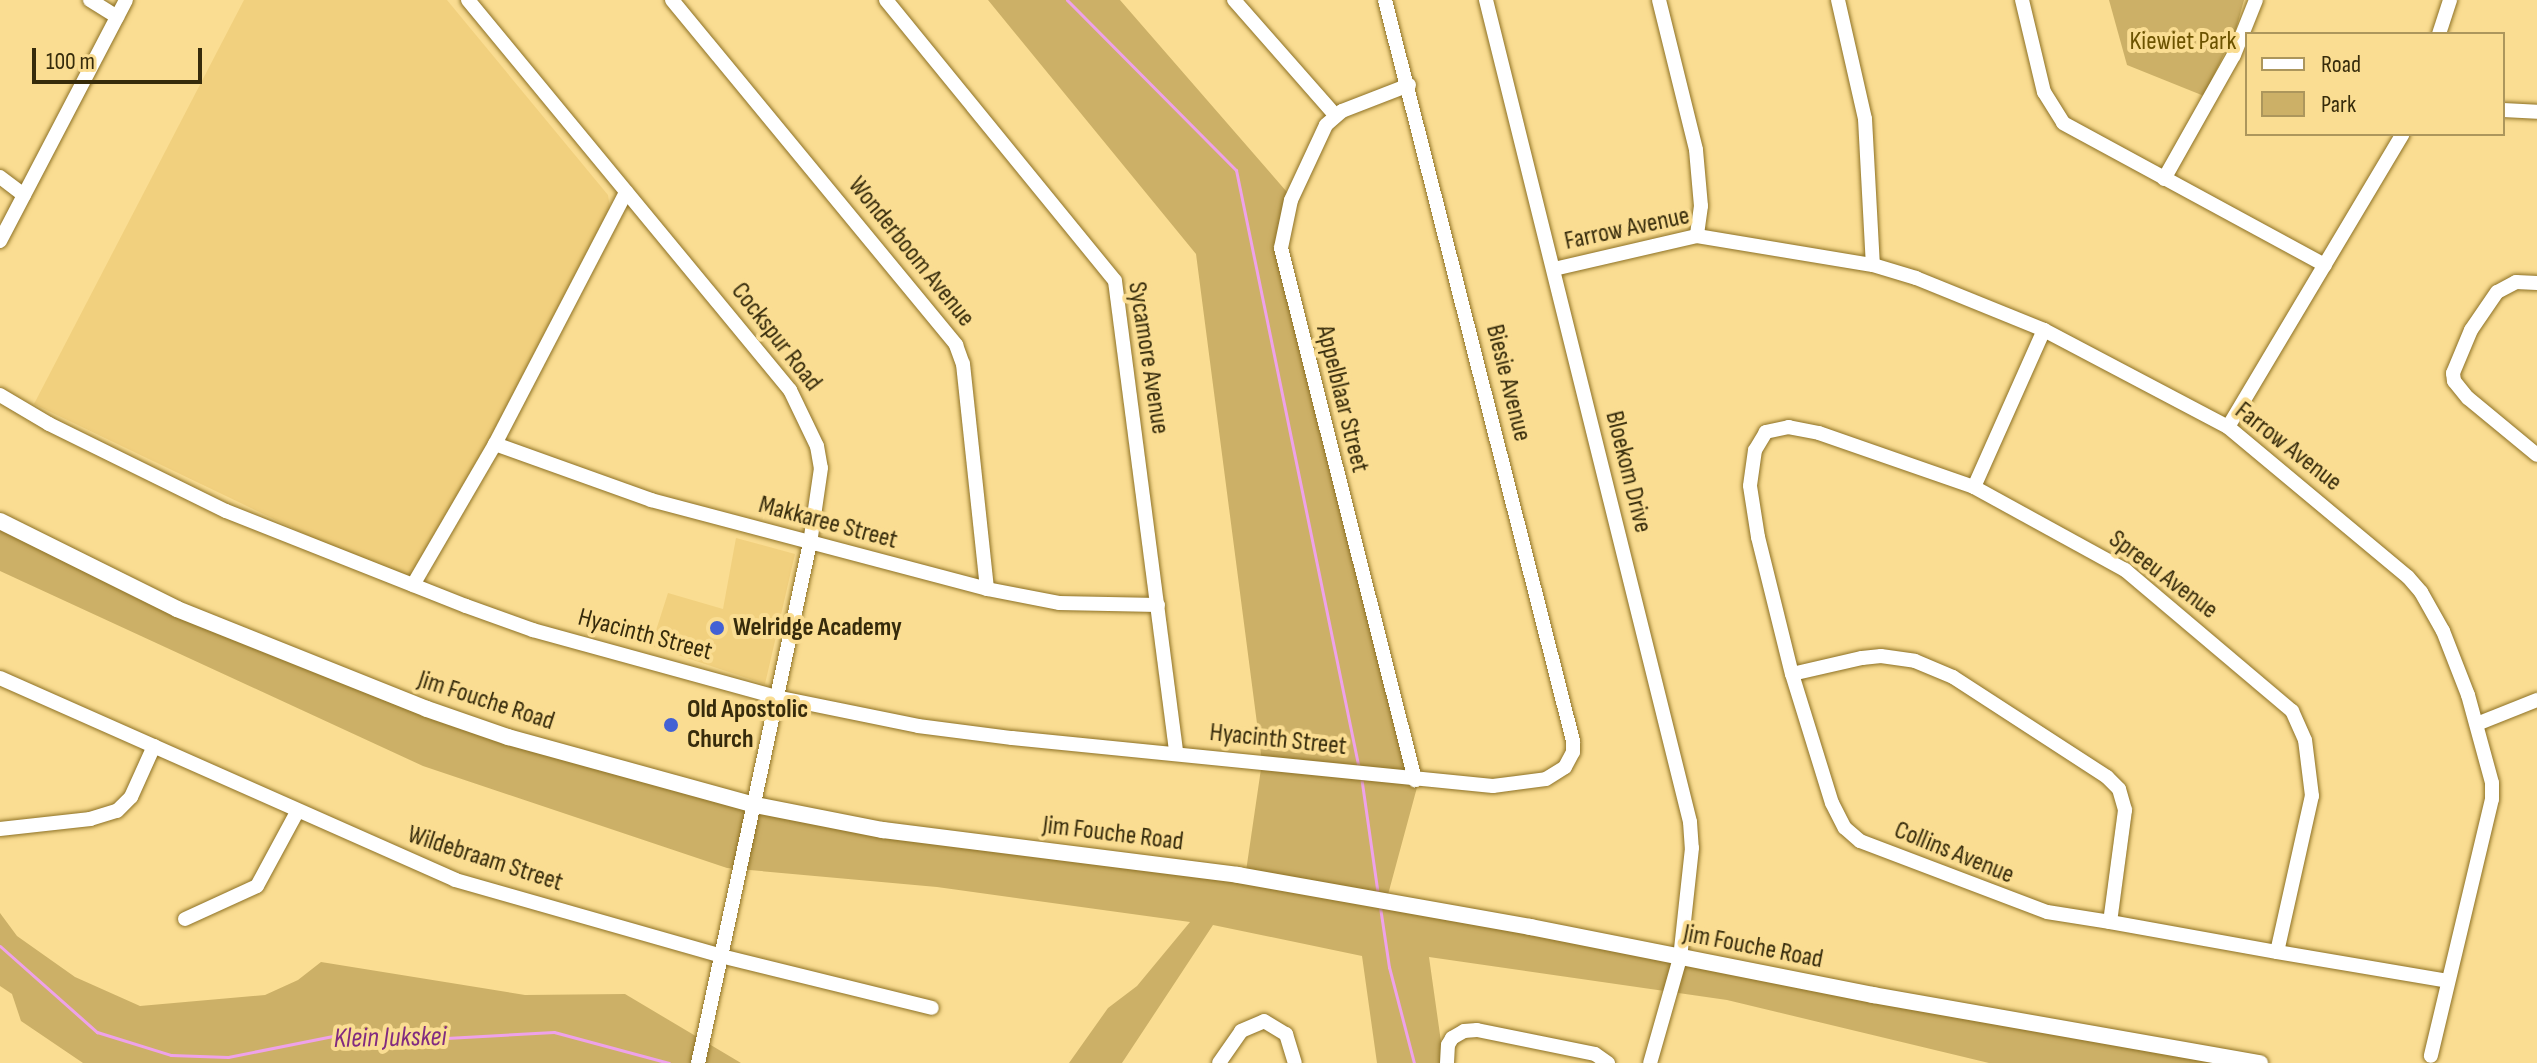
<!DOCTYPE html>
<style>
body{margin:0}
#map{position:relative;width:2537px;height:1063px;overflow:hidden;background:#fadd92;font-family:"Sofia Sans Condensed",sans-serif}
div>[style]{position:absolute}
.built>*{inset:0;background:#f1d07e}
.green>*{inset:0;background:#ccb067}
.stream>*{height:3px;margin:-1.5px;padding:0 1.5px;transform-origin:1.5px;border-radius:1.5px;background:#eea2e9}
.roads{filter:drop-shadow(0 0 2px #8d7125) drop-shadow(0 0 2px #8d7125)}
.minor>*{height:14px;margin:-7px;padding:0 7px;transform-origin:7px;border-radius:7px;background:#fff}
.tertiary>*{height:16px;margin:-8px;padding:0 8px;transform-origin:8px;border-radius:8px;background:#fff}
.dots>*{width:22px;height:22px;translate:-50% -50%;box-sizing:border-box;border:4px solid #fadd92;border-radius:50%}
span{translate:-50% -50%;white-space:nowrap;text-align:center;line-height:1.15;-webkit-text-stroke:8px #fadd92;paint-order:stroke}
.park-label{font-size:26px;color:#6c5300}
.street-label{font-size:26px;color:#362b0b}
.poi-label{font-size:26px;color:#362b0b;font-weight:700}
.left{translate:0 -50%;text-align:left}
.water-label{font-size:28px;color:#822b80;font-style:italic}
.legend{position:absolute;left:2245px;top:32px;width:260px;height:104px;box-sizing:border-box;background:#fadd92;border:2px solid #ac965c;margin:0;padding:10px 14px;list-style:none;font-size:24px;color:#362b0b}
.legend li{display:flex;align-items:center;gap:16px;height:40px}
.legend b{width:40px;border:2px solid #ac965c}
.scale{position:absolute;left:32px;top:48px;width:170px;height:36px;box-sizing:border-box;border:4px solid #362b0b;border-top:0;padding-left:10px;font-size:24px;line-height:28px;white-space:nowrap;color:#362b0b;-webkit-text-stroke:6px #fadd92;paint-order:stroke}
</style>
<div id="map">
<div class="built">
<i style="clip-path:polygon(244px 0,447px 0,608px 195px,611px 214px,426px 575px,410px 577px,322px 542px,34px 404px)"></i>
<i style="clip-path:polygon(736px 538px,795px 554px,765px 684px,651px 646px,668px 593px,723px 609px)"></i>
</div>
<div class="green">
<i style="clip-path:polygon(988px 0,1120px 0,1293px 199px,1285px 248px,1419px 780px,1386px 902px,2253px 1063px,1989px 1063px,1727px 1000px,1429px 957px,1444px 1063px,1377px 1063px,1362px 956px,1213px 925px,1122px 1063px,1069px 1063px,1108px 1008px,1137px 986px,1190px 922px,937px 887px,727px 868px,423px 766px,0 571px,0 522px,351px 683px,755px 805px,1245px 878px,1262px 762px,1196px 254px)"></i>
<i style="clip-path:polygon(2109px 0,2244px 0,2236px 29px,2204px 96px,2127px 65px)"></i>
<i style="clip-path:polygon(0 913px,17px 936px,75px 977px,140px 1006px,265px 995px,298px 980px,321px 962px,525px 995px,625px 994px,741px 1063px,83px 1063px,21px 1021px,12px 994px,0 986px)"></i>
</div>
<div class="stream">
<i style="left:1067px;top:0;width:240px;rotate:45.2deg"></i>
<i style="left:1236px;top:170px;width:611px;rotate:78.4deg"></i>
<i style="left:1361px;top:776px;width:120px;rotate:81.9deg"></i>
<i style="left:1380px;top:907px;width:61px;rotate:81.5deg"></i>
<i style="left:1389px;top:967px;width:99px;rotate:75.4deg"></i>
<i style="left:0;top:946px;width:130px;rotate:41.6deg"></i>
<i style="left:97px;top:1032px;width:77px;rotate:17.3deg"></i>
<i style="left:171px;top:1055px;width:57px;rotate:2deg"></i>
<i style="left:228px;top:1057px;width:112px;rotate:-11.3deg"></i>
<i style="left:338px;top:1035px;width:54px;rotate:6.3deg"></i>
<i style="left:392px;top:1041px;width:162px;rotate:-3.2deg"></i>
<i style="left:554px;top:1032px;width:119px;rotate:15.1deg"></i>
</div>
<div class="roads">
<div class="minor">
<i style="left:90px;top:0;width:32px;rotate:32deg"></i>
<i style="left:468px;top:0;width:506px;rotate:50.46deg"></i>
<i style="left:790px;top:390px;width:62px;rotate:64.3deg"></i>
<i style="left:817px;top:446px;width:22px;rotate:80deg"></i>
<i style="left:821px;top:468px;width:76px;rotate:98.3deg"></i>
<i style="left:810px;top:543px;width:532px;rotate:102.15deg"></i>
<i style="left:672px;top:0;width:447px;rotate:50.5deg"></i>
<i style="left:956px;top:345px;width:20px;rotate:70deg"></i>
<i style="left:963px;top:364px;width:226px;rotate:83.9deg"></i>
<i style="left:886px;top:0;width:362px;rotate:50.8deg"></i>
<i style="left:1115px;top:281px;width:476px;rotate:82.6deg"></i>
<i style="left:1234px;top:0;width:153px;rotate:48.7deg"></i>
<i style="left:1486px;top:0;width:847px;rotate:76.06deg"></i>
<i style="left:1690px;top:822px;width:26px;rotate:86deg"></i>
<i style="left:1692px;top:848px;width:111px;rotate:96.2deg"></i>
<i style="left:1680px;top:958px;width:109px;rotate:105.9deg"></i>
<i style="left:1659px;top:0;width:154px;rotate:76.1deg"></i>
<i style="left:1696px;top:150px;width:56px;rotate:84.9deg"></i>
<i style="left:1701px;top:206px;width:30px;rotate:98deg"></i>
<i style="left:1838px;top:0;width:122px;rotate:77.2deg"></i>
<i style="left:1865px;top:119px;width:146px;rotate:86.9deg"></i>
<i style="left:2022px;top:0;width:95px;rotate:76.6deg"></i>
<i style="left:2044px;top:92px;width:36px;rotate:58deg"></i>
<i style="left:2063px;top:123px;width:298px;rotate:28.5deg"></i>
<i style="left:2439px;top:34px;width:36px;rotate:-72deg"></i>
<i style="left:1409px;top:85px;width:72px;rotate:158.8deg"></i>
<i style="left:1342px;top:111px;width:21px;rotate:139deg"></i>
<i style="left:1326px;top:125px;width:83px;rotate:115deg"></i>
<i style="left:1291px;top:200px;width:49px;rotate:101.8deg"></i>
<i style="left:1281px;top:248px;width:549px;rotate:75.86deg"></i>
<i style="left:2503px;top:110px;width:34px;rotate:3deg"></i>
<i style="left:0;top:177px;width:30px;rotate:37deg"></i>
<i style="left:2164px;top:179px;width:142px;rotate:-60.6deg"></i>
<i style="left:2234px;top:55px;width:59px;rotate:-68.2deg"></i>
<i style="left:0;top:241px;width:272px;rotate:-62.4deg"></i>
<i style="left:1554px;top:269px;width:147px;rotate:-13deg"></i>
<i style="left:1697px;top:236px;width:178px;rotate:9.4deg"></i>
<i style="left:1873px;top:265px;width:45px;rotate:16.8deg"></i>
<i style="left:1916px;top:278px;width:138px;rotate:22.1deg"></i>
<i style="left:2044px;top:330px;width:208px;rotate:27.8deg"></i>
<i style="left:2228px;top:427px;width:234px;rotate:39.8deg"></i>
<i style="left:2408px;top:577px;width:20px;rotate:49deg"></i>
<i style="left:2421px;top:592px;width:45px;rotate:60.6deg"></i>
<i style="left:2443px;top:631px;width:69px;rotate:68.7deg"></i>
<i style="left:2468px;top:695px;width:91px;rotate:74.7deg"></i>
<i style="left:2492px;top:783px;width:16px;rotate:90deg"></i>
<i style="left:2492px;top:799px;width:264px;rotate:103.4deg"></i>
<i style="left:2537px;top:283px;width:21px;rotate:-177deg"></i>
<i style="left:2516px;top:282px;width:21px;rotate:152deg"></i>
<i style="left:2497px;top:292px;width:46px;rotate:124.4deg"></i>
<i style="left:2471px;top:330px;width:47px;rotate:112.7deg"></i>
<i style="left:2453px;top:373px;width:8px;rotate:83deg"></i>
<i style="left:2454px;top:381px;width:22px;rotate:51deg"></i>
<i style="left:2468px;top:398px;width:89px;rotate:39.6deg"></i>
<i style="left:0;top:395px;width:57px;rotate:30.6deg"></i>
<i style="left:49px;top:424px;width:197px;rotate:26.2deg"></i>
<i style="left:226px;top:511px;width:258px;rotate:21.6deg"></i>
<i style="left:466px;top:606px;width:71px;rotate:19.7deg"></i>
<i style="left:533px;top:630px;width:252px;rotate:15.4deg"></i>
<i style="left:776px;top:697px;width:145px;rotate:11.5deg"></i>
<i style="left:918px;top:726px;width:95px;rotate:7.3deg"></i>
<i style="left:1012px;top:738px;width:483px;rotate:5.7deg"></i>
<i style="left:1493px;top:786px;width:53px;rotate:-7.5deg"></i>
<i style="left:1546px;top:779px;width:22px;rotate:-32deg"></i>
<i style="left:1565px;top:767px;width:17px;rotate:-62deg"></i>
<i style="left:1573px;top:752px;width:11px;rotate:-90deg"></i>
<i style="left:1573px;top:741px;width:764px;rotate:-104.24deg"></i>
<i style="left:2228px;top:427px;width:341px;rotate:-59.2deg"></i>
<i style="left:495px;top:444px;width:166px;rotate:19.7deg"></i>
<i style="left:651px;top:500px;width:348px;rotate:14.8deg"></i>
<i style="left:987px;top:589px;width:73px;rotate:11deg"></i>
<i style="left:1059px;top:603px;width:99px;rotate:1.2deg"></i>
<i style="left:1974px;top:487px;width:172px;rotate:-66deg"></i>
<i style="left:413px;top:585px;width:163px;rotate:-59.8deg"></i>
<i style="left:495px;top:444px;width:284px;rotate:-62.5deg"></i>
<i style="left:1792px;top:674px;width:72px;rotate:-12.9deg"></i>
<i style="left:1862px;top:658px;width:19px;rotate:-6deg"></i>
<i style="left:1881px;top:656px;width:34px;rotate:8deg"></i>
<i style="left:1915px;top:661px;width:41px;rotate:22.8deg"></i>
<i style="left:1953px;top:677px;width:184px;rotate:33deg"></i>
<i style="left:2107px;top:777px;width:17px;rotate:45deg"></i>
<i style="left:2119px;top:789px;width:22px;rotate:74deg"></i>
<i style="left:2125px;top:810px;width:113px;rotate:97.6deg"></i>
<i style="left:0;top:678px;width:498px;rotate:23.9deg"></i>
<i style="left:455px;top:880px;width:277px;rotate:15.9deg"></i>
<i style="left:721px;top:956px;width:217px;rotate:13.8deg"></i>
<i style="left:2477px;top:724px;width:65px;rotate:-21.8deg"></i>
<i style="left:0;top:829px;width:91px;rotate:-6.3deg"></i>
<i style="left:90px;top:819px;width:28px;rotate:-17deg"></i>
<i style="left:117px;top:811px;width:20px;rotate:-45deg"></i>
<i style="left:131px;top:797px;width:56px;rotate:-65.7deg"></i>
<i style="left:185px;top:919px;width:79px;rotate:-24.6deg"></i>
<i style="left:257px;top:886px;width:84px;rotate:-61.6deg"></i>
<i style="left:2277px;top:952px;width:160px;rotate:-77.4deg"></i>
<i style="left:2312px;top:796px;width:56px;rotate:-97.1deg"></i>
<i style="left:2305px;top:740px;width:32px;rotate:-114deg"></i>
<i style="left:2292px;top:711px;width:219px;rotate:-139.8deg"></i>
<i style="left:2125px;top:570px;width:172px;rotate:-151.2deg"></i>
<i style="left:1974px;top:487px;width:164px;rotate:-160.8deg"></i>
<i style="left:1819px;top:433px;width:31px;rotate:-169deg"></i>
<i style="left:1789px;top:427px;width:24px;rotate:168deg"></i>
<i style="left:1766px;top:432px;width:21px;rotate:121deg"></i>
<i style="left:1755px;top:450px;width:36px;rotate:98deg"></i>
<i style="left:1750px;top:486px;width:52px;rotate:81.1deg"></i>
<i style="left:1758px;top:537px;width:141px;rotate:76.1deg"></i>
<i style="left:1792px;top:674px;width:135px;rotate:72.8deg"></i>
<i style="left:1832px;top:803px;width:28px;rotate:63deg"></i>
<i style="left:1845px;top:828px;width:20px;rotate:41deg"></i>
<i style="left:1860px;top:841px;width:200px;rotate:20.8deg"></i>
<i style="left:2047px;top:912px;width:64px;rotate:9deg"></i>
<i style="left:2110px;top:922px;width:170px;rotate:10.2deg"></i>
<i style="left:2277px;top:952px;width:173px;rotate:9.6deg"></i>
<i style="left:1219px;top:1063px;width:39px;rotate:-55deg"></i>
<i style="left:1241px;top:1031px;width:25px;rotate:-23deg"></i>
<i style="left:1264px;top:1021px;width:26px;rotate:31deg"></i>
<i style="left:1286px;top:1034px;width:30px;rotate:73deg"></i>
<i style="left:1447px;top:1063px;width:18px;rotate:-87deg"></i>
<i style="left:1448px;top:1045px;width:8px;rotate:-60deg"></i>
<i style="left:1452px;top:1038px;width:14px;rotate:-30deg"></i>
<i style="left:1464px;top:1031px;width:13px;rotate:-4deg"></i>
<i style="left:1477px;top:1030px;width:120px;rotate:11.5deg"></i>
<i style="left:1595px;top:1054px;width:16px;rotate:35deg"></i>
</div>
<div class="tertiary">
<i style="left:0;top:521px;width:198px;rotate:26.4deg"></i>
<i style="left:177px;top:609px;width:269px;rotate:21.8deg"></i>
<i style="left:427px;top:709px;width:86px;rotate:19.1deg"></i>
<i style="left:508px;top:737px;width:256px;rotate:15.4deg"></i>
<i style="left:755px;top:805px;width:130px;rotate:11.1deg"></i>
<i style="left:883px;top:830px;width:358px;rotate:7.2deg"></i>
<i style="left:1238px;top:875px;width:297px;rotate:10.1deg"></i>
<i style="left:1530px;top:927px;width:350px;rotate:11.2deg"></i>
<i style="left:1873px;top:995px;width:393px;rotate:10deg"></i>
</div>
</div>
<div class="dots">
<i style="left:717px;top:628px;background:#4361d4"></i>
<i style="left:671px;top:725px;background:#4361d4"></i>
</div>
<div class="park-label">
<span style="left:2183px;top:42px">Kiewiet Park</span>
</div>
<div class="street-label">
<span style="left:1627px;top:229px;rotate:-12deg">Farrow Avenue</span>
<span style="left:911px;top:252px;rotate:51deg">Wonderboom Avenue</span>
<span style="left:776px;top:337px;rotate:52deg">Cockspur Road</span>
<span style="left:1148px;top:358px;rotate:81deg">Sycamore Avenue</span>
<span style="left:1508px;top:383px;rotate:76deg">Biesie Avenue</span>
<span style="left:1342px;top:399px;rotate:76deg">Appelblaar Street</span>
<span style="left:2288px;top:447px;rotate:38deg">Farrow Avenue</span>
<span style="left:1628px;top:472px;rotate:76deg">Bloekom Drive</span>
<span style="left:828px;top:523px;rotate:15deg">Makkaree Street</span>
<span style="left:2163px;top:575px;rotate:37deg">Spreeu Avenue</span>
<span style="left:645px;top:635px;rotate:15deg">Hyacinth Street</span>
<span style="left:486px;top:701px;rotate:18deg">Jim Fouche Road</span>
<span style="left:1278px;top:740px;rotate:6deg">Hyacinth Street</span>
<span style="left:1113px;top:834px;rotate:7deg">Jim Fouche Road</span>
<span style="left:1954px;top:853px;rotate:22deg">Collins Avenue</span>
<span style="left:485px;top:859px;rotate:18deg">Wildebraam Street</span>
<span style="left:1753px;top:947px;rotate:11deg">Jim Fouche Road</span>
</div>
<div class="poi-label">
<span class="left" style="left:733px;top:628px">Welridge Academy</span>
<span class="left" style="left:687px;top:725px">Old Apostolic<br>Church</span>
</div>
<div class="water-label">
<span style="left:390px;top:1038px;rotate:-1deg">Klein Jukskei</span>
</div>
<ul class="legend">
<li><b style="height:10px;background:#fff"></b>Road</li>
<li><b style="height:22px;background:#ccb067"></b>Park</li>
</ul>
<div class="scale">100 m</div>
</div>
